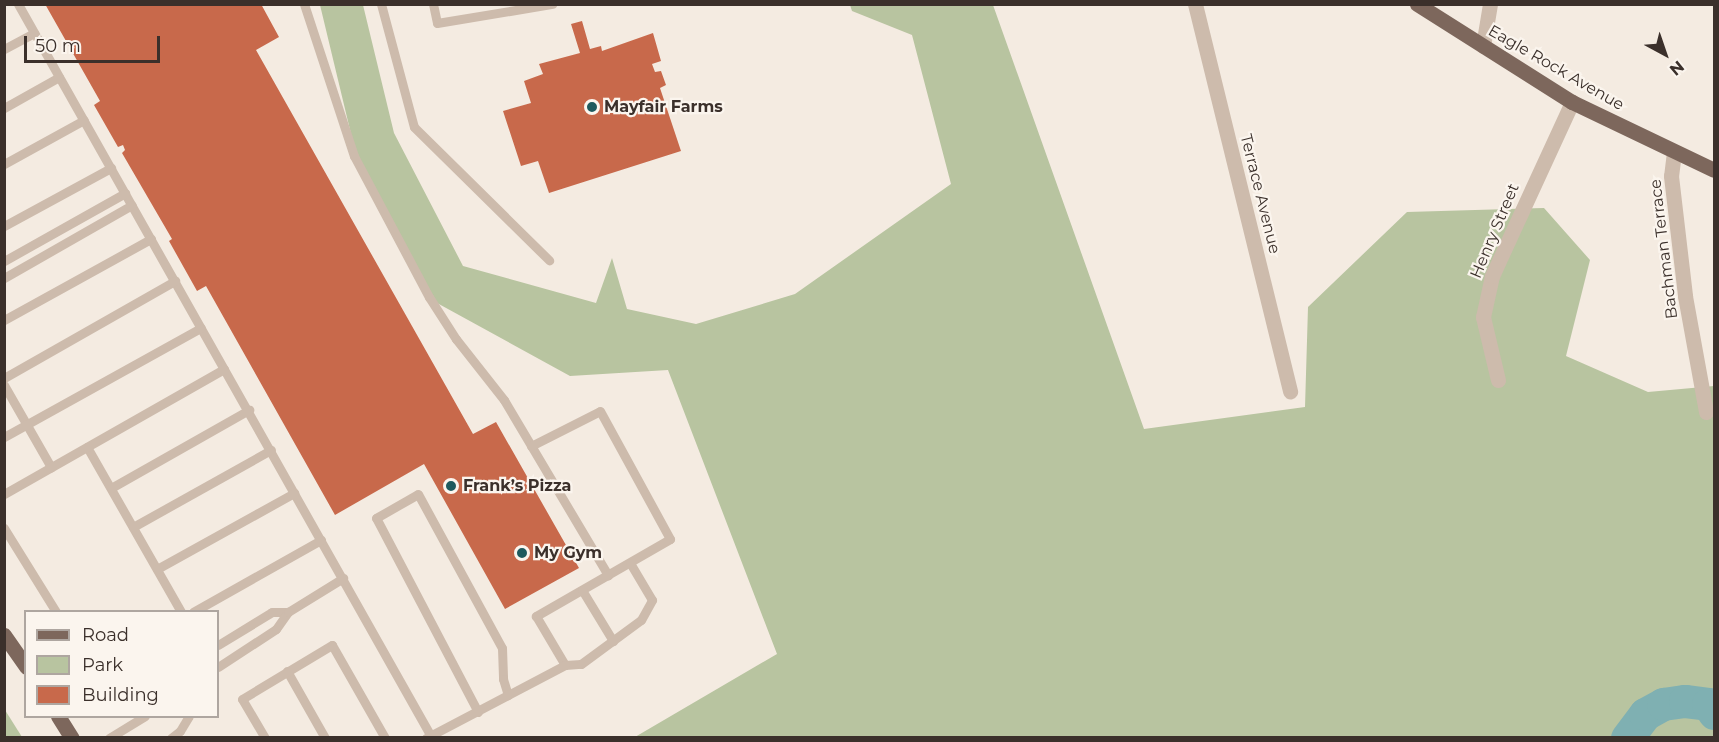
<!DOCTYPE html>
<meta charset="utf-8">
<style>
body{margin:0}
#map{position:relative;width:1719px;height:742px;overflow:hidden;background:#f4ebe1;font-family:Montserrat,sans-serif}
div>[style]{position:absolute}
.green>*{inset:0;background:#b8c4a0}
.river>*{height:33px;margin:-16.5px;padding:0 16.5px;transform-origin:16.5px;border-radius:16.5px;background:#7fb0b2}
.building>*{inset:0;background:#c8694b}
.service>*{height:9px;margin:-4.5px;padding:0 4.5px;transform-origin:4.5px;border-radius:4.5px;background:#cdbbac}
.minor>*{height:15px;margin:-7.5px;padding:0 7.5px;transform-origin:7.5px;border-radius:7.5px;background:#cdbbac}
.primary>*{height:15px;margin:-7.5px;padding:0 7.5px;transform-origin:7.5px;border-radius:7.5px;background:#7d675c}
.dots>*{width:16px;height:16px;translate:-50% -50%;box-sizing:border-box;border:3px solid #fbf5ee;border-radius:50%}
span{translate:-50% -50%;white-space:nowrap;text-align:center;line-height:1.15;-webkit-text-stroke:4.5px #fbf5ee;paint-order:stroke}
.street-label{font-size:16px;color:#3b302b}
.poi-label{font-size:16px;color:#3b302b;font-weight:700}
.left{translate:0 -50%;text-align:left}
.frame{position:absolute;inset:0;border:6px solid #3b302b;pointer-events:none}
.legend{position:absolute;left:24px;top:610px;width:195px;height:108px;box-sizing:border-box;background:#fbf5ee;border:2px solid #aea6a0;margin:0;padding:8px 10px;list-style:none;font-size:18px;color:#3b302b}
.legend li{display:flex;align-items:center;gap:12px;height:30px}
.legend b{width:30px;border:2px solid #aea6a0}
.north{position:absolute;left:1635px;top:24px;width:60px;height:60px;-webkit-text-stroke:4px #fbf5ee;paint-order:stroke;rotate:140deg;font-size:16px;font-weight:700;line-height:24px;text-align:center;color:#3b302b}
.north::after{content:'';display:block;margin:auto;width:21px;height:27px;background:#3b302b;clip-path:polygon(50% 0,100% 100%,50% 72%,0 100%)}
.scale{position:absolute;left:24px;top:36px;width:136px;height:27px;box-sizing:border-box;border:3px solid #3b302b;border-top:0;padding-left:8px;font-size:18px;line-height:21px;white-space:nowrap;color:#3b302b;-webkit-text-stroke:4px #fbf5ee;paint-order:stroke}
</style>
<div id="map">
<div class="green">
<i style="clip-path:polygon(320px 5px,363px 5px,394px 133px,463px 266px,596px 303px,612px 258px,627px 309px,696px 324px,795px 294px,951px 184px,912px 35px,852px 11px,850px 5px,993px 5px,1144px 429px,1305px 407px,1308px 307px,1407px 212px,1544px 208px,1590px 260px,1566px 356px,1648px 392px,1714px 386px,1714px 737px,635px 737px,777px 654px,668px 370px,570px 376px,437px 303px,358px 163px)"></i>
<i style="clip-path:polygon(4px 710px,5px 710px,22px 737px,5px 737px)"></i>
</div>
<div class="river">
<i style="left:1627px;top:738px;width:30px;rotate:-53deg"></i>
<i style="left:1645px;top:714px;width:21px;rotate:-29deg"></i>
<i style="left:1663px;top:704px;width:22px;rotate:-8deg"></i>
<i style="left:1685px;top:701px;width:23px;rotate:7deg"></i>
<i style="left:1708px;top:704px;width:11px;rotate:56deg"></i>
</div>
<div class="building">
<i style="clip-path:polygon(45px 4px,261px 4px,279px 37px,256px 50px,473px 434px,496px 422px,579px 568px,505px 609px,424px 464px,335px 515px,206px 286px,197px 291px,169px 241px,172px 239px,122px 153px,125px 150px,123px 145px,118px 147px,94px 105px,100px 101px)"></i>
<i style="clip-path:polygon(582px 21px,590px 49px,601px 46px,602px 51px,653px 33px,661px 61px,652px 64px,655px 72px,661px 71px,666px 85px,660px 88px,681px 151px,549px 193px,538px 161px,521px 166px,503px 111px,531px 103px,524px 81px,543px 74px,539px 64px,580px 53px,571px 24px)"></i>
</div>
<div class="service">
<i style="left:18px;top:4px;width:843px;rotate:60.58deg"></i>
<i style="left:304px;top:4px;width:160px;rotate:71.8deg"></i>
<i style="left:354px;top:156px;width:160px;rotate:62deg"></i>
<i style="left:429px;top:297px;width:50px;rotate:57.3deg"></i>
<i style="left:456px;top:339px;width:78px;rotate:51.8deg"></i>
<i style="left:504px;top:400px;width:204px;rotate:59.3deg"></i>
<i style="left:381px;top:4px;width:127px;rotate:75deg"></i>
<i style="left:414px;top:127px;width:190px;rotate:44.6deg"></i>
<i style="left:433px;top:4px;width:19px;rotate:78deg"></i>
<i style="left:437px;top:23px;width:117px;rotate:-9.4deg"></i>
<i style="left:4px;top:49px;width:34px;rotate:-28deg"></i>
<i style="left:4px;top:108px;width:63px;rotate:-29.4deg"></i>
<i style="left:4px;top:164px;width:91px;rotate:-28.8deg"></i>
<i style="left:4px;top:226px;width:122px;rotate:-28.5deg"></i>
<i style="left:4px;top:261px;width:139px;rotate:-29.3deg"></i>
<i style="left:4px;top:278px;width:147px;rotate:-29.7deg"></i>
<i style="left:4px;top:320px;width:168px;rotate:-28.9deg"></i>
<i style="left:4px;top:378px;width:197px;rotate:-29.6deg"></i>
<i style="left:4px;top:385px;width:95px;rotate:60.2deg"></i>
<i style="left:4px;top:437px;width:225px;rotate:-29deg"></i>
<i style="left:531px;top:446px;width:77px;rotate:-26.9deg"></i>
<i style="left:600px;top:411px;width:146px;rotate:61.3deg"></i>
<i style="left:670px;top:539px;width:155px;rotate:150.1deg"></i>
<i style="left:536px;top:616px;width:57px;rotate:59.4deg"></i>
<i style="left:565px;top:665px;width:16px;rotate:-4deg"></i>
<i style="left:581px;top:664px;width:74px;rotate:-36.3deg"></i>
<i style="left:641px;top:620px;width:23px;rotate:-61deg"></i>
<i style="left:652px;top:600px;width:43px;rotate:-120.7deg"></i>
<i style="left:87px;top:447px;width:190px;rotate:60.3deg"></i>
<i style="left:111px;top:488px;width:159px;rotate:-29.5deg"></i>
<i style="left:4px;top:494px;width:253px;rotate:-29.6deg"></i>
<i style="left:133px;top:527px;width:158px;rotate:-29.2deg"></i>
<i style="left:4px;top:528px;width:99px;rotate:58.2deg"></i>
<i style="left:157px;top:569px;width:157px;rotate:-29deg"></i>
<i style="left:582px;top:590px;width:60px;rotate:58.7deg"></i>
<i style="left:193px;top:612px;width:147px;rotate:-29.4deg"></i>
<i style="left:218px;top:645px;width:63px;rotate:-31.4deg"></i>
<i style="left:272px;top:612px;width:16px"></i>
<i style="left:218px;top:667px;width:69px;rotate:-33.2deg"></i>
<i style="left:276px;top:629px;width:21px;rotate:-55deg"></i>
<i style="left:288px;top:612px;width:65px;rotate:-31.7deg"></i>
<i style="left:287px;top:671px;width:77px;rotate:60.4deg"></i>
<i style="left:478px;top:712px;width:219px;rotate:-117.7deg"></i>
<i style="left:376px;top:518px;width:48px;rotate:-29.7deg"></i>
<i style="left:418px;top:494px;width:175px;rotate:61.4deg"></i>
<i style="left:502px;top:648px;width:31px;rotate:88deg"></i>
<i style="left:503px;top:679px;width:17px;rotate:73deg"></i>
<i style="left:109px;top:738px;width:42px;rotate:-31.4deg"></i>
<i style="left:171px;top:738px;width:11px;rotate:-38deg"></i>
<i style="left:180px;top:731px;width:17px;rotate:-59deg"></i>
<i style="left:265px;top:738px;width:45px;rotate:-120.5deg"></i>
<i style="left:242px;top:699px;width:105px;rotate:-31deg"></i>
<i style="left:332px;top:645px;width:107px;rotate:60.3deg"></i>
<i style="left:426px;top:738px;width:157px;rotate:-27.7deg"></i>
</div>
<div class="minor">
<i style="left:1195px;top:4px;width:399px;rotate:76.2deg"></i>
<i style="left:1483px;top:46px;width:43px;rotate:-80.5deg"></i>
<i style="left:1674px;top:152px;width:24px;rotate:97deg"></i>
<i style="left:1671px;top:176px;width:121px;rotate:83.3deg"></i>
<i style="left:1685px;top:296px;width:118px;rotate:79.7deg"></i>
<i style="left:1498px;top:380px;width:65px;rotate:-103.4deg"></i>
<i style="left:1483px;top:317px;width:42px;rotate:-77.6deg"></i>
<i style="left:1492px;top:276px;width:192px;rotate:-65.3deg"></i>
</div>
<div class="primary">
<i style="left:1417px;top:4px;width:183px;rotate:32.3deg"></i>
<i style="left:1572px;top:102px;width:157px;rotate:25.6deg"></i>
<i style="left:4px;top:635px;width:39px;rotate:55deg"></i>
<i style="left:58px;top:716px;width:26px;rotate:58deg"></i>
</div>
<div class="dots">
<i style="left:592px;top:107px;background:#1f5a5e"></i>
<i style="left:451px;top:486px;background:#1f5a5e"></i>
<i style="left:522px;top:553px;background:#1f5a5e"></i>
</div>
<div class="street-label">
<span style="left:1556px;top:68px;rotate:30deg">Eagle Rock Avenue</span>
<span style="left:1260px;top:194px;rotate:76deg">Terrace Avenue</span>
<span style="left:1495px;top:231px;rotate:-67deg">Henry Street</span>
<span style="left:1664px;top:249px;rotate:-97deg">Bachman Terrace</span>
</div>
<div class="poi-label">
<span class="left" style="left:604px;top:107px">Mayfair Farms</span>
<span class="left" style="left:463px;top:486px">Frank’s Pizza</span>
<span class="left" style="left:534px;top:553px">My Gym</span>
</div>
<div class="frame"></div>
<ul class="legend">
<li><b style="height:8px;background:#7d675c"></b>Road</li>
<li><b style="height:16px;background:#b8c4a0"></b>Park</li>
<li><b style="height:16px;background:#c8694b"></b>Building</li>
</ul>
<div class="north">N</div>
<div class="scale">50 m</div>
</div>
